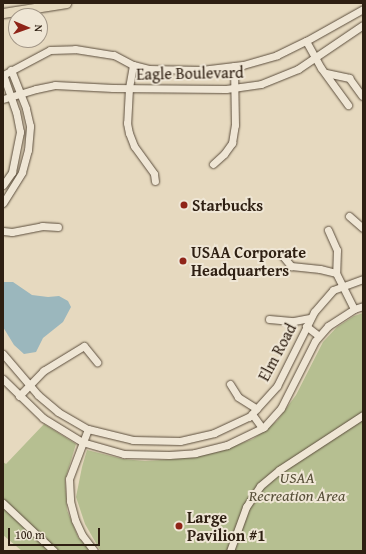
<!DOCTYPE html>
<style>
body{margin:0}
#map{position:relative;width:366px;height:554px;overflow:hidden;background:#e6d9bf;font-family:"Gentium Book Plus",serif}
div>[style]{position:absolute}
.green>*{inset:0;background:#b6bf91}
.water>*{inset:0;background:#9bb7bd}
.roads{filter:drop-shadow(0 0 1px #5c4e3d) drop-shadow(0 0 1px #5c4e3d)}
.minor>*{height:7px;margin:-3.5px;padding:0 3.5px;transform-origin:3.5px;border-radius:3.5px;background:#efe6d5}
.major>*{height:9px;margin:-4.5px;padding:0 4.5px;transform-origin:4.5px;border-radius:4.5px;background:#e6d9bf}
.dots>*{width:11px;height:11px;translate:-50% -50%;box-sizing:border-box;border:2px solid #efe6d5;border-radius:50%}
span{translate:-50% -50%;white-space:nowrap;text-align:center;line-height:1.15;-webkit-text-stroke:4px #efe6d5;paint-order:stroke}
.street-label{font-size:16px;color:#2e1f12}
.poi-label{font-size:16px;color:#2e1f12;font-weight:700}
.left{translate:0 -50%;text-align:left}
.park-label{font-size:16px;color:#574f38;font-style:italic}
.frame{position:absolute;inset:0;border:4px solid #2e1f12;pointer-events:none}
.north{position:absolute;left:8px;top:8px;width:40px;height:40px;box-sizing:border-box;background:#efe6d5;border:1px solid #a29687;border-radius:50%;rotate:92deg;font-size:11px;font-weight:700;line-height:16px;text-align:center;color:#2e1f12}
.north::after{content:'';display:block;margin:auto;width:14px;height:18px;background:#8f2418;clip-path:polygon(50% 0,100% 100%,50% 72%,0 100%)}
.scale{position:absolute;left:8px;top:528px;width:92px;height:18px;box-sizing:border-box;border:2px solid #2e1f12;border-top:0;padding-left:5px;font-size:12px;line-height:14px;white-space:nowrap;color:#2e1f12;-webkit-text-stroke:3px #efe6d5;paint-order:stroke}
</style>
<div id="map">
<div class="green">
<i style="clip-path:polygon(363px 313px,363px 551px,100px 550px,85px 524px,76px 497px,82px 467px,87px 450px,123px 459px,145px 461px,177px 459px,217px 452px,253px 439px,277px 421px,296px 395px,323px 342px,337px 327px,354px 316px)"></i>
<i style="clip-path:polygon(44px 424px,76px 444px,65px 480px,67px 510px,78px 537px,90px 551px,22px 551px,3px 535px,3px 462px,6px 464px)"></i>
</div>
<div class="water">
<i style="clip-path:polygon(3px 282px,13px 282px,32px 295px,48px 297px,59px 296px,68px 301px,71px 307px,63px 322px,43px 338px,36px 352px,24px 354px,14px 345px,3px 327px)"></i>
</div>
<div class="roads">
<div class="minor">
<i style="left:306px;top:41px;width:31px;rotate:61deg"></i>
<i style="left:321px;top:68px;width:46px;rotate:53.9deg"></i>
<i style="left:133px;top:65px;width:23px;rotate:100deg"></i>
<i style="left:129px;top:88px;width:35px;rotate:93deg"></i>
<i style="left:127px;top:123px;width:10px;rotate:79deg"></i>
<i style="left:129px;top:133px;width:14px;rotate:69deg"></i>
<i style="left:134px;top:146px;width:34px;rotate:54deg"></i>
<i style="left:154px;top:174px;width:7px;rotate:82deg"></i>
<i style="left:326px;top:73px;width:24px;rotate:12deg"></i>
<i style="left:349px;top:78px;width:22px;rotate:54deg"></i>
<i style="left:3px;top:75px;width:53px;rotate:-28deg"></i>
<i style="left:50px;top:50px;width:25px;rotate:-2deg"></i>
<i style="left:75px;top:49px;width:39px;rotate:9deg"></i>
<i style="left:114px;top:55px;width:21px;rotate:28deg"></i>
<i style="left:133px;top:65px;width:16px;rotate:14deg"></i>
<i style="left:149px;top:69px;width:52px;rotate:1.1deg"></i>
<i style="left:201px;top:70px;width:42px;rotate:-6.8deg"></i>
<i style="left:243px;top:65px;width:35px;rotate:-16deg"></i>
<i style="left:277px;top:55px;width:32px;rotate:-26deg"></i>
<i style="left:306px;top:41px;width:65px;rotate:-29.3deg"></i>
<i style="left:3px;top:99px;width:34px;rotate:-17deg"></i>
<i style="left:36px;top:89px;width:19px;rotate:-12deg"></i>
<i style="left:55px;top:85px;width:58px;rotate:3deg"></i>
<i style="left:113px;top:88px;width:113px;rotate:0.5deg"></i>
<i style="left:226px;top:89px;width:35px;rotate:-8deg"></i>
<i style="left:261px;top:84px;width:40px;rotate:-22deg"></i>
<i style="left:298px;top:69px;width:78px;rotate:-34.1deg"></i>
<i style="left:213px;top:164px;width:15px;rotate:-42deg"></i>
<i style="left:224px;top:154px;width:14px;rotate:-54deg"></i>
<i style="left:232px;top:143px;width:18px;rotate:-81deg"></i>
<i style="left:235px;top:125px;width:59px;rotate:-91deg"></i>
<i style="left:3px;top:185px;width:16px;rotate:-55deg"></i>
<i style="left:12px;top:172px;width:41px;rotate:-78.7deg"></i>
<i style="left:20px;top:132px;width:20px;rotate:-101deg"></i>
<i style="left:16px;top:112px;width:39px;rotate:-109deg"></i>
<i style="left:3px;top:203px;width:36px;rotate:-58deg"></i>
<i style="left:22px;top:172px;width:23px;rotate:-75deg"></i>
<i style="left:28px;top:150px;width:24px;rotate:-85deg"></i>
<i style="left:30px;top:126px;width:18px;rotate:-103deg"></i>
<i style="left:26px;top:108px;width:41px;rotate:-111.5deg"></i>
<i style="left:349px;top:216px;width:18px;rotate:41deg"></i>
<i style="left:328px;top:230px;width:22px;rotate:66deg"></i>
<i style="left:337px;top:250px;width:23px;rotate:92deg"></i>
<i style="left:336px;top:273px;width:40px;rotate:63.4deg"></i>
<i style="left:3px;top:231px;width:9px;rotate:6deg"></i>
<i style="left:12px;top:232px;width:31px;rotate:-11deg"></i>
<i style="left:42px;top:226px;width:16px;rotate:4deg"></i>
<i style="left:281px;top:254px;width:16px;rotate:50deg"></i>
<i style="left:291px;top:266px;width:29px;rotate:6deg"></i>
<i style="left:320px;top:269px;width:16px;rotate:14deg"></i>
<i style="left:269px;top:319px;width:25px;rotate:5deg"></i>
<i style="left:294px;top:321px;width:16px;rotate:-11deg"></i>
<i style="left:306px;top:326px;width:16px;rotate:38deg"></i>
<i style="left:3px;top:354px;width:54px;rotate:49.5deg"></i>
<i style="left:38px;top:395px;width:26px;rotate:40deg"></i>
<i style="left:58px;top:412px;width:34px;rotate:30deg"></i>
<i style="left:88px;top:429px;width:46px;rotate:13.7deg"></i>
<i style="left:133px;top:440px;width:47px;rotate:1.2deg"></i>
<i style="left:180px;top:441px;width:35px;rotate:-13deg"></i>
<i style="left:214px;top:433px;width:38px;rotate:-25deg"></i>
<i style="left:249px;top:417px;width:42px;rotate:-47.9deg"></i>
<i style="left:277px;top:386px;width:83px;rotate:-63.4deg"></i>
<i style="left:314px;top:312px;width:29px;rotate:-49deg"></i>
<i style="left:333px;top:290px;width:32px;rotate:-20deg"></i>
<i style="left:3px;top:379px;width:56px;rotate:44.3deg"></i>
<i style="left:43px;top:418px;width:46px;rotate:31.6deg"></i>
<i style="left:82px;top:442px;width:44px;rotate:15.9deg"></i>
<i style="left:124px;top:454px;width:45px;rotate:1.3deg"></i>
<i style="left:169px;top:455px;width:26px;rotate:-4deg"></i>
<i style="left:195px;top:453px;width:33px;rotate:-14deg"></i>
<i style="left:227px;top:445px;width:41px;rotate:-25.9deg"></i>
<i style="left:264px;top:427px;width:25px;rotate:-48deg"></i>
<i style="left:281px;top:408px;width:75px;rotate:-63.1deg"></i>
<i style="left:315px;top:341px;width:20px;rotate:-49deg"></i>
<i style="left:328px;top:326px;width:31px;rotate:-33deg"></i>
<i style="left:354px;top:309px;width:9px;rotate:-18deg"></i>
<i style="left:230px;top:384px;width:15px;rotate:58deg"></i>
<i style="left:238px;top:397px;width:22px;rotate:32deg"></i>
<i style="left:19px;top:396px;width:35px;rotate:-46deg"></i>
<i style="left:43px;top:371px;width:48px;rotate:-31.4deg"></i>
<i style="left:84px;top:346px;width:21px;rotate:51deg"></i>
<i style="left:252px;top:414px;width:17px;rotate:54deg"></i>
<i style="left:88px;top:429px;width:53px;rotate:110.8deg"></i>
<i style="left:69px;top:479px;width:22px;rotate:87deg"></i>
<i style="left:70px;top:501px;width:20px;rotate:75deg"></i>
<i style="left:75px;top:520px;width:17px;rotate:65deg"></i>
<i style="left:82px;top:535px;width:20px;rotate:53deg"></i>
<i style="left:3px;top:503px;width:70px;rotate:43.3deg"></i>
<i style="left:230px;top:551px;width:47px;rotate:-70deg"></i>
<i style="left:246px;top:507px;width:25px;rotate:-56deg"></i>
<i style="left:260px;top:486px;width:25px;rotate:-40deg"></i>
<i style="left:279px;top:470px;width:100px;rotate:-33.2deg"></i>
</div>
<div class="major">
<i style="left:3px;top:13px;width:64px;rotate:-9deg"></i>
</div>
</div>
<div class="dots">
<i style="left:184px;top:205px;background:#8f2418"></i>
<i style="left:183px;top:261px;background:#8f2418"></i>
<i style="left:179px;top:526px;background:#8f2418"></i>
</div>
<div class="street-label">
<span style="left:190px;top:73px;rotate:-1deg">Eagle Boulevard</span>
<span style="left:277px;top:352px;rotate:-62deg">Elm Road</span>
</div>
<div class="poi-label">
<span class="left" style="left:192px;top:205px">Starbucks</span>
<span class="left" style="left:191px;top:261px">USAA Corporate<br>Headquarters</span>
<span class="left" style="left:187px;top:526px">Large<br>Pavilion #1</span>
</div>
<div class="park-label">
<span style="left:297px;top:486px">USAA<br>Recreation Area</span>
</div>
<div class="frame"></div>
<div class="north">N</div>
<div class="scale">100 m</div>
</div>
